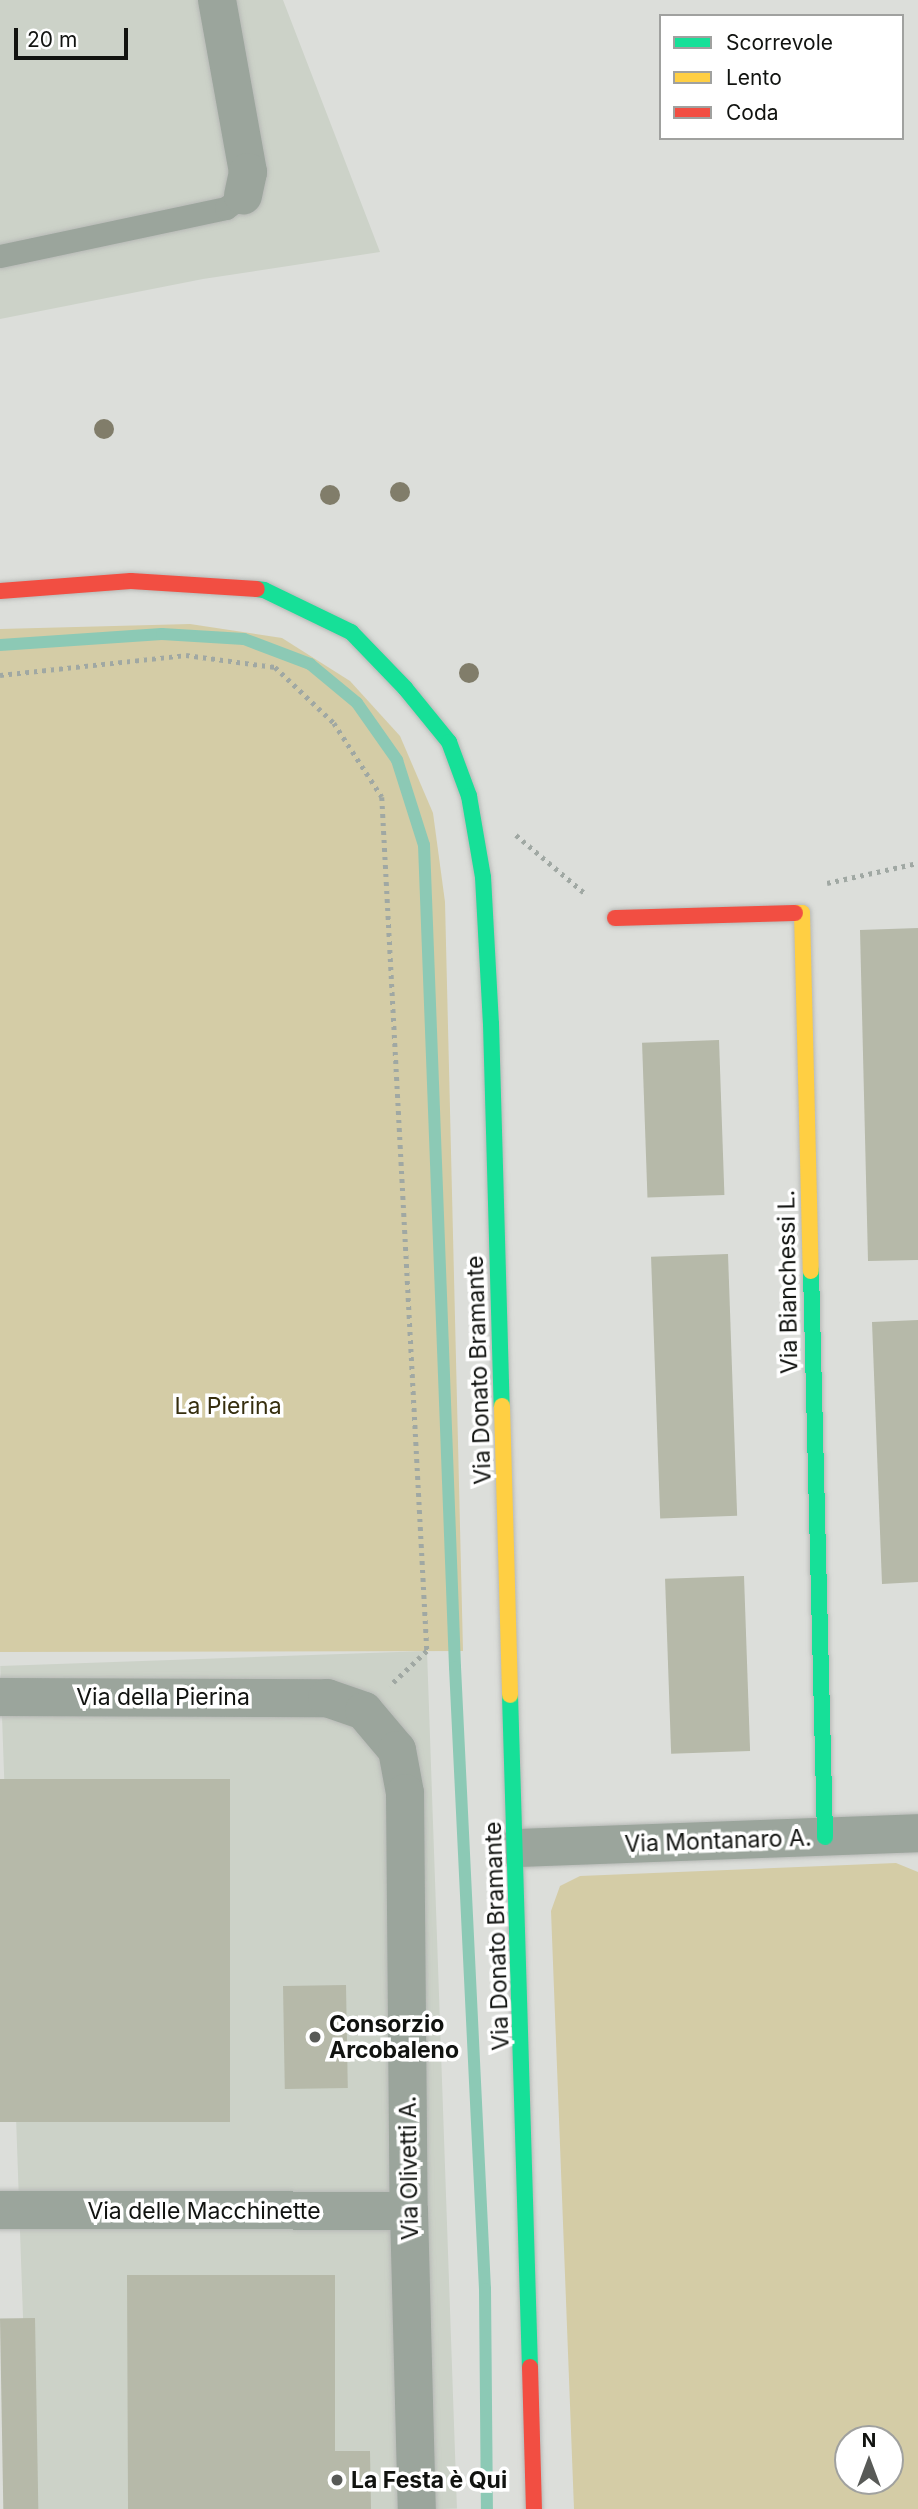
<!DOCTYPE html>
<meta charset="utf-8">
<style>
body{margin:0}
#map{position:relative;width:918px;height:2509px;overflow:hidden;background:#dcdeda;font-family:Inter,sans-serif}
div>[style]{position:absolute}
.built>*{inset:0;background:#ccd2c8;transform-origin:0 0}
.green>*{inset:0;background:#d4cca6}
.stream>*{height:12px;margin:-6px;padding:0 6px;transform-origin:6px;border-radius:6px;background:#8cc9b5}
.building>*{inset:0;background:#b6b9a9;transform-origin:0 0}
.path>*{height:4.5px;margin-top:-2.25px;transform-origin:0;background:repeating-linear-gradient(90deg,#a0a8a3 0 3.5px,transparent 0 8.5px)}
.roads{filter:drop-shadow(0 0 2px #b7b9b6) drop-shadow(0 0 2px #b7b9b6)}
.lane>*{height:23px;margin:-11.5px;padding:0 11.5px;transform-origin:11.5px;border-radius:11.5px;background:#9ba59c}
.street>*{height:38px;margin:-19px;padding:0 19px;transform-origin:19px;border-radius:19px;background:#9ba59c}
.fast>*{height:16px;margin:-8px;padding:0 8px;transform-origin:8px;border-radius:8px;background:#16e098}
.slow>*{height:16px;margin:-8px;padding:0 8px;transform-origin:8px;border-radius:8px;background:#ffcf43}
.jam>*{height:16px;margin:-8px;padding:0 8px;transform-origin:8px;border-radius:8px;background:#f24e42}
.trees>*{width:20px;height:20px;margin:-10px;border-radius:50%;background:#817d6a}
.dots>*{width:19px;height:19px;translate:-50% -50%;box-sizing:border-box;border:4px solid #fff;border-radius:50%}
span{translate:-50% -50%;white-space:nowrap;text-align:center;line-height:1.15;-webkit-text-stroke:7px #fff;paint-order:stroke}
.street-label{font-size:23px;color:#111310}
.park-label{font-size:23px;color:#362e0e}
.poi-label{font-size:23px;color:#111310;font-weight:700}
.left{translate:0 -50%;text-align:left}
.legend{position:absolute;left:659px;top:14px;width:245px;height:126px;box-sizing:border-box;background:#fff;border:2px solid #a0a19f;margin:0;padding:9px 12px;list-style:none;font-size:21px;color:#111310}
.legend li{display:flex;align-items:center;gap:14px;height:35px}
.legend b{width:35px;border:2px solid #a0a19f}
.north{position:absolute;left:834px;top:2425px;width:70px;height:70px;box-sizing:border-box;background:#fff;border:2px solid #a0a19f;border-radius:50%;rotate:0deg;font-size:19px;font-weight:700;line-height:28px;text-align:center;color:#111310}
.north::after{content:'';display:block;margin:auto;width:24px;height:32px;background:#585a57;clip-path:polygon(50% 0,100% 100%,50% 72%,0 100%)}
.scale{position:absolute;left:14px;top:28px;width:114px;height:32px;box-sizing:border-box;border:4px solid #111310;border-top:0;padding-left:9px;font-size:21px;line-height:24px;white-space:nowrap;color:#111310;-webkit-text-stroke:5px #fff;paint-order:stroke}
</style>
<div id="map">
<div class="built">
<i style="clip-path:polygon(0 0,283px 0,380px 252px,203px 279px,0 319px)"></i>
<i style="left:427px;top:1651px;width:858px;height:427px;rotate:88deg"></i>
</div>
<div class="green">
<i style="clip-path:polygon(190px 624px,282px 638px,350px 681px,400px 736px,433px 813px,445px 902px,463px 1651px,0 1652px,0 629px)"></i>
<i style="clip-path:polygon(evenodd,896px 1863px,918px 1872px,918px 2509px,574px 2509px,551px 1911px,560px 1886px,580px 1876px,896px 1863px,848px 2439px,890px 2439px,890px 2481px,848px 2481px,848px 2439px)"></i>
</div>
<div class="stream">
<i style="left:0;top:645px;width:162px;rotate:-3.9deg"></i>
<i style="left:162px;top:634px;width:82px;rotate:3.5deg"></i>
<i style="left:244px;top:639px;width:71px;rotate:20.7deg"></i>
<i style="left:310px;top:664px;width:61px;rotate:39.7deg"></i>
<i style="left:357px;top:703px;width:70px;rotate:54.9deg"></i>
<i style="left:397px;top:760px;width:89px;rotate:72.4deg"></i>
<i style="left:424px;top:845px;width:823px;rotate:87.84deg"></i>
<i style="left:455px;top:1667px;width:623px;rotate:87.24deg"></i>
<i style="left:485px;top:2289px;width:220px;rotate:89.5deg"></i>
</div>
<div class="building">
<i style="clip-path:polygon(918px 928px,918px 1260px,868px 1261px,860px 930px)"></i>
<i style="left:719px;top:1040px;width:155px;height:77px;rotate:88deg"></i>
<i style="left:728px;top:1254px;width:262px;height:77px;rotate:88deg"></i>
<i style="clip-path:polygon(918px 1320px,918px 1582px,882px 1584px,872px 1322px)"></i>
<i style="left:744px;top:1576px;width:175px;height:79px;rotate:88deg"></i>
<i style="left:0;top:1779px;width:230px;height:343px"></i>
<i style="left:346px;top:1985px;width:103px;height:63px;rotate:89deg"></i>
<i style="clip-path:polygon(127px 2275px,335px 2275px,335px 2451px,370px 2451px,371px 2509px,128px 2509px)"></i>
<i style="left:35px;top:2318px;width:191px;height:35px;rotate:89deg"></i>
</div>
<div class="path">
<i style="left:0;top:675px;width:187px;rotate:-6.1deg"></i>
<i style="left:186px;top:655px;width:90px;rotate:7.7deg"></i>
<i style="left:275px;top:667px;width:81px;rotate:43.5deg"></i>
<i style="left:334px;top:723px;width:88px;rotate:57deg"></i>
<i style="left:382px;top:797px;width:855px;rotate:86.98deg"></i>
<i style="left:427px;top:1651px;width:51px;rotate:136.6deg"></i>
<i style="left:516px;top:835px;width:93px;rotate:40.2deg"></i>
<i style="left:827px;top:883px;width:93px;rotate:-12.4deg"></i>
</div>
<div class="roads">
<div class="lane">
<i style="left:0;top:256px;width:231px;rotate:-12deg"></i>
<i style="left:226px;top:208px;width:21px;rotate:-37deg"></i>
</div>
<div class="street">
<i style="left:217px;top:0;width:175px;rotate:79.8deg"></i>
<i style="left:248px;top:172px;width:24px;rotate:102deg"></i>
<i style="left:0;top:1697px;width:327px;rotate:0.2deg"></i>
<i style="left:327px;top:1698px;width:39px;rotate:19deg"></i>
<i style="left:364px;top:1711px;width:51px;rotate:49.8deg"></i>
<i style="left:397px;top:1750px;width:44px;rotate:79.5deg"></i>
<i style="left:405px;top:1793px;width:418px;rotate:89.5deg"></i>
<i style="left:409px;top:2211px;width:298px;rotate:88.5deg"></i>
<i style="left:517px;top:1848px;width:401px;rotate:-2.1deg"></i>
<i style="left:0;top:2210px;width:409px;rotate:0.1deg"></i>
</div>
<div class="fast">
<i style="left:257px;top:589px;width:7px;rotate:8deg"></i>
<i style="left:264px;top:590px;width:97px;rotate:25.8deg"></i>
<i style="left:351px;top:632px;width:78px;rotate:46deg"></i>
<i style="left:405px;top:688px;width:70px;rotate:50.8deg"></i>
<i style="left:449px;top:742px;width:58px;rotate:69.7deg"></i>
<i style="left:469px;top:796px;width:82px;rotate:80.2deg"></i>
<i style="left:483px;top:877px;width:147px;rotate:86.9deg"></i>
<i style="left:491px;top:1024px;width:382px;rotate:88.4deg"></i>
<i style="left:811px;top:1271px;width:566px;rotate:88.58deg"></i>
<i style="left:510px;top:1695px;width:672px;rotate:88.3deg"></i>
</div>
<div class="slow">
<i style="left:795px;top:913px;width:7px"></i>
<i style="left:802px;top:913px;width:358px;rotate:88.6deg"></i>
<i style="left:502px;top:1406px;width:289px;rotate:88.4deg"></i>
</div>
<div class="jam">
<i style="left:0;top:591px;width:131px;rotate:-4.4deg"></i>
<i style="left:131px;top:581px;width:126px;rotate:3.6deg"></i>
<i style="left:615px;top:918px;width:180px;rotate:-1.6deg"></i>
<i style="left:530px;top:2367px;width:142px;rotate:88.4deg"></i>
</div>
</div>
<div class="trees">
<i style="left:104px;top:429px"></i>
<i style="left:400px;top:492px"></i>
<i style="left:330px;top:495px"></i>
<i style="left:469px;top:673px"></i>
</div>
<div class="dots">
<i style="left:315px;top:2037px;background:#585a57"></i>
<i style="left:337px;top:2480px;background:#585a57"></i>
</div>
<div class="street-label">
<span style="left:788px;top:1282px;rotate:-91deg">Via Bianchessi L.</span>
<span style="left:479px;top:1370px;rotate:-92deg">Via Donato Bramante</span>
<span style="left:163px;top:1697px">Via della Pierina</span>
<span style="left:718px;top:1841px;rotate:-2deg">Via Montanaro A.</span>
<span style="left:497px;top:1936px;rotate:-92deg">Via Donato Bramante</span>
<span style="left:409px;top:2168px;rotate:-91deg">Via Olivetti A.</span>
<span style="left:204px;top:2211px">Via delle Macchinette</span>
</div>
<div class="park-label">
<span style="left:228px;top:1406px">La Pierina</span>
</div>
<div class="poi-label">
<span class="left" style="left:329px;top:2037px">Consorzio<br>Arcobaleno</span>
<span class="left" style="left:351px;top:2480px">La Festa è Qui</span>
</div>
<ul class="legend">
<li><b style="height:9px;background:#16e098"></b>Scorrevole</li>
<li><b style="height:9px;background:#ffcf43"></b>Lento</li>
<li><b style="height:9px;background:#f24e42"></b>Coda</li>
</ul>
<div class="north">N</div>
<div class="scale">20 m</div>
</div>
